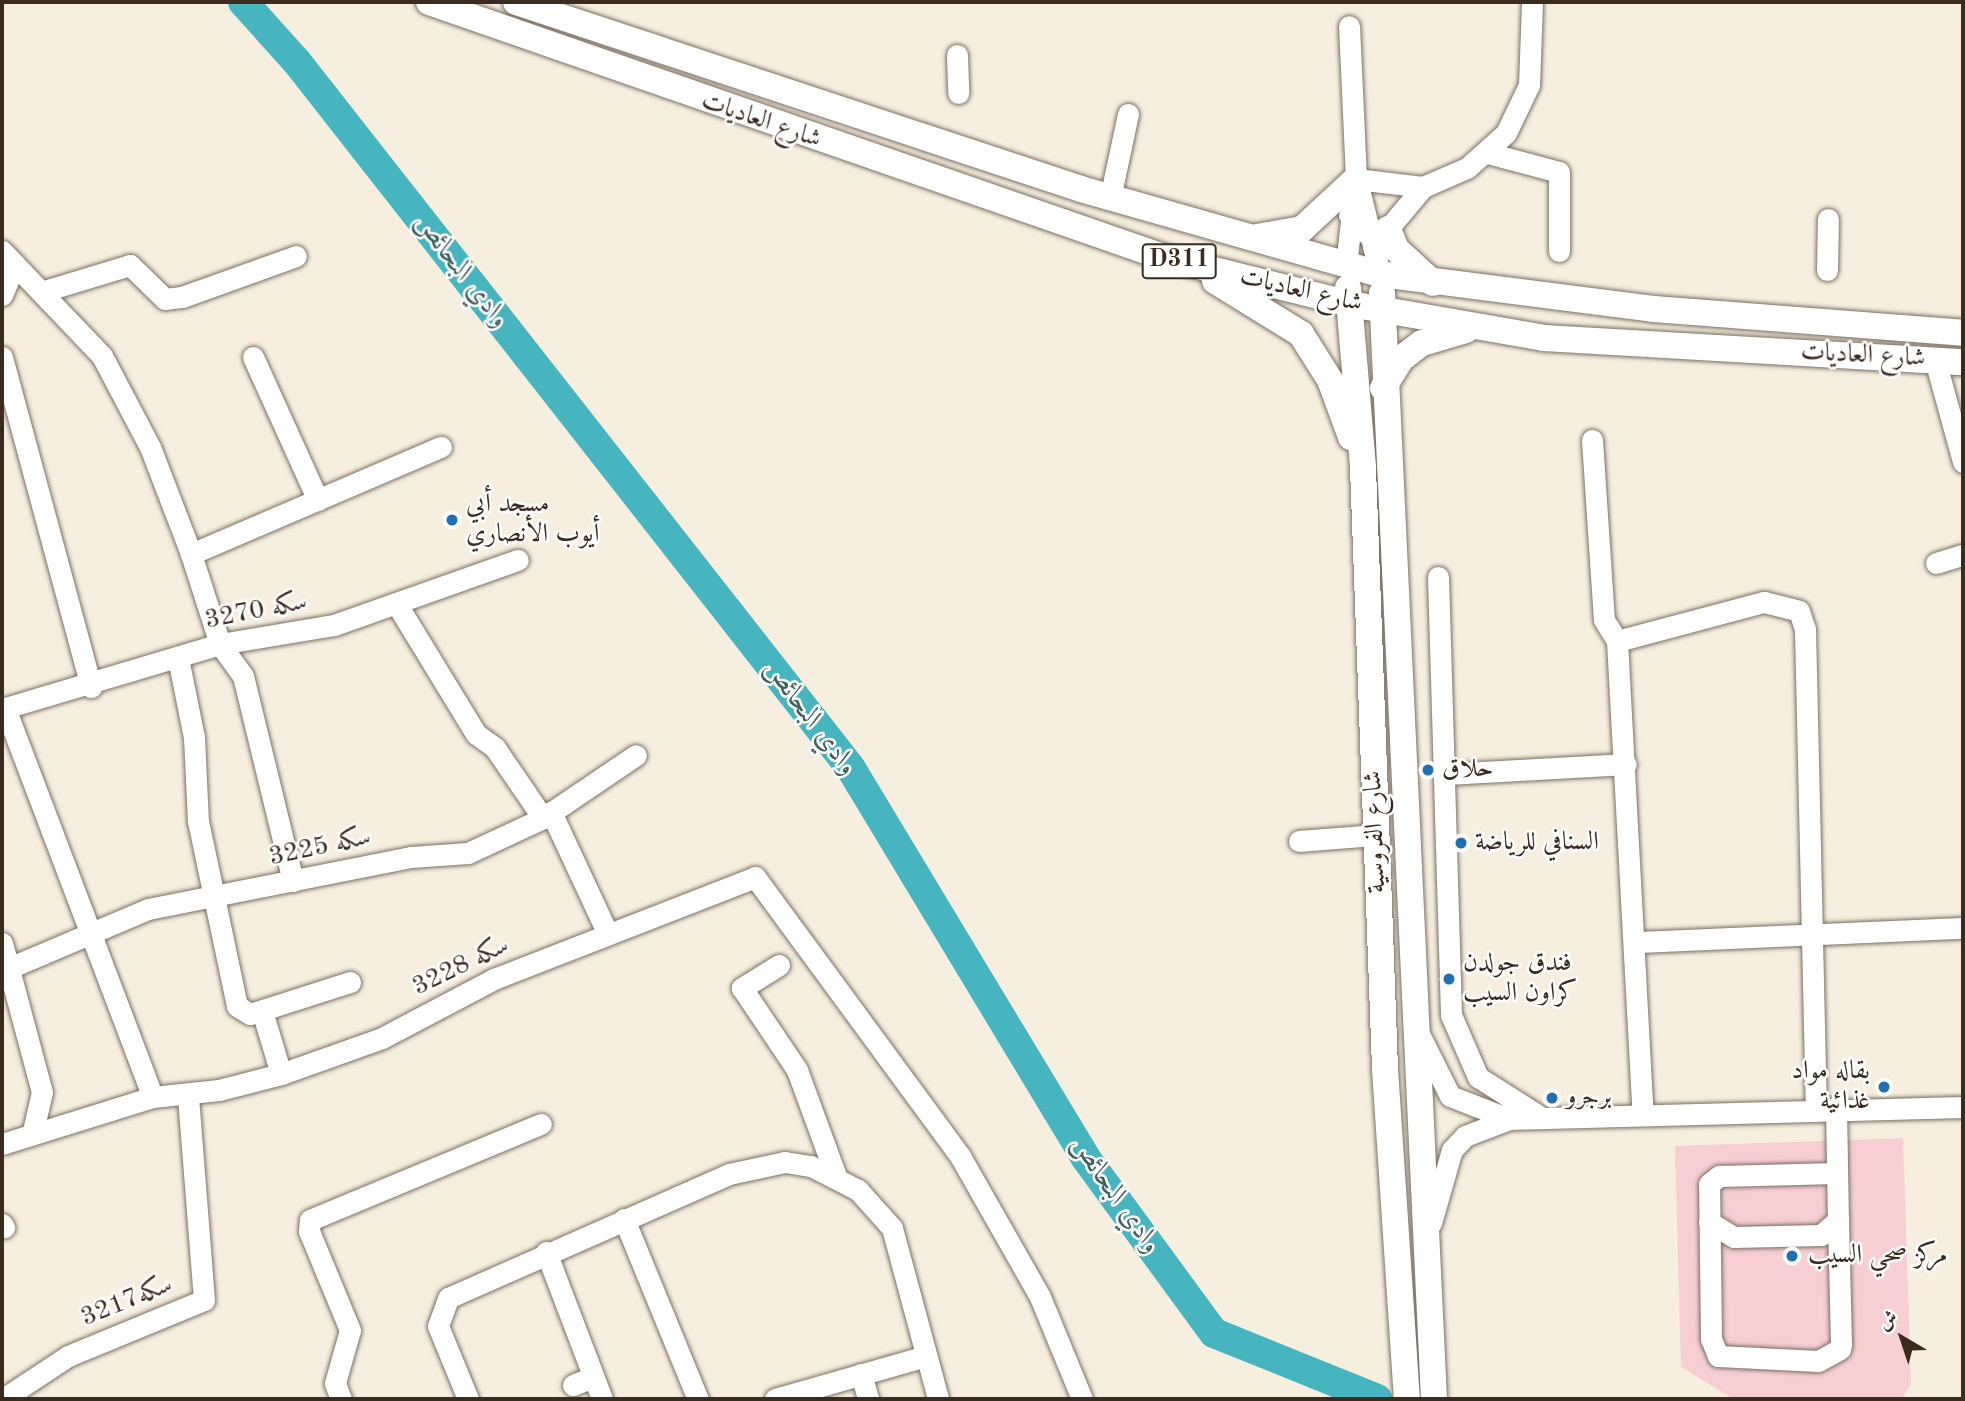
<!DOCTYPE html>
<meta charset="utf-8">
<style>
body{margin:0}
#map{position:relative;width:1965px;height:1401px;overflow:hidden;background:#f6efdf;font-family:"Old Standard TT",Amiri,serif}
div>[style]{position:absolute}
.built>*{inset:0;background:#f7cfd3}
.river>*{height:30px;margin:-15px;padding:0 15px;transform-origin:15px;border-radius:15px;background:#47b5c0}
.roads{filter:drop-shadow(0 0 2px #7c6f62) drop-shadow(0 0 2px #7c6f62)}
.minor>*{height:21px;margin:-10.5px;padding:0 10.5px;transform-origin:10.5px;border-radius:10.5px;background:#fff}
.major>*{height:26px;margin:-13px;padding:0 13px;transform-origin:13px;border-radius:13px;background:#fff}
.dots>*{width:19px;height:19px;translate:-50% -50%;box-sizing:border-box;border:4px solid #fff;border-radius:50%}
span{translate:-50% -50%;white-space:nowrap;text-align:center;line-height:1.15;-webkit-text-stroke:5px #fff;paint-order:stroke}
.shield-label span{padding:2px 5px;background:#fff;border:2px solid;border-radius:5px;-webkit-text-stroke-width:0}
.shield-label{font-size:24px;color:#3b2a1e;font-weight:700}
.street-label{font-size:26px;color:#3b2a1e}
.poi-label{font-size:26px;color:#3b2a1e}
.left{translate:0 -50%;text-align:left}
.right{translate:-100% -50%;text-align:right}
.water-label{font-size:28px;color:#40625f;font-style:italic}
.frame{position:absolute;inset:0;border:4px solid #3b2a1e;pointer-events:none}
.north{position:absolute;left:1867px;top:1303px;width:70px;height:70px;-webkit-text-stroke:5px #fff;paint-order:stroke;rotate:321deg;font-size:19px;font-weight:700;line-height:28px;text-align:center;color:#3b2a1e}
.north::after{content:'';display:block;margin:auto;width:24px;height:32px;background:#3b2a1e;clip-path:polygon(50% 0,100% 100%,50% 72%,0 100%)}
</style>
<div id="map">
<div class="built">
<i style="clip-path:polygon(1903px 1138px,1911px 1385px,1901px 1399px,1733px 1399px,1681px 1367px,1675px 1146px)"></i>
</div>
<div class="river">
<i style="left:243px;top:2px;width:81px;rotate:48deg"></i>
<i style="left:297px;top:62px;width:896px;rotate:51.89deg"></i>
<i style="left:850px;top:767px;width:455px;rotate:58.9deg"></i>
<i style="left:1085px;top:1157px;width:218px;rotate:53.8deg"></i>
<i style="left:1214px;top:1333px;width:176px;rotate:22deg"></i>
</div>
<div class="roads">
<div class="minor">
<i style="left:957px;top:55px;width:38px;rotate:88deg"></i>
<i style="left:1488px;top:153px;width:73px;rotate:15deg"></i>
<i style="left:1559px;top:172px;width:79px;rotate:90deg"></i>
<i style="left:1356px;top:179px;width:67px;rotate:6.8deg"></i>
<i style="left:1357px;top:181px;width:96px;rotate:76.1deg"></i>
<i style="left:1110px;top:198px;width:86px;rotate:-77.9deg"></i>
<i style="left:1349px;top:215px;width:39px;rotate:46deg"></i>
<i style="left:1376px;top:243px;width:73px;rotate:-50deg"></i>
<i style="left:1423px;top:187px;width:48px;rotate:-23.4deg"></i>
<i style="left:1467px;top:168px;width:52px;rotate:-41.9deg"></i>
<i style="left:1506px;top:133px;width:53px;rotate:-64.4deg"></i>
<i style="left:1529px;top:85px;width:83px;rotate:-87.9deg"></i>
<i style="left:2px;top:251px;width:145px;rotate:46.4deg"></i>
<i style="left:102px;top:356px;width:103px;rotate:62.2deg"></i>
<i style="left:150px;top:447px;width:115px;rotate:69deg"></i>
<i style="left:1346px;top:265px;width:87px;rotate:-83.4deg"></i>
<i style="left:1356px;top:179px;width:153px;rotate:-92.6deg"></i>
<i style="left:1827px;top:270px;width:51px;rotate:-88.9deg"></i>
<i style="left:41px;top:292px;width:93px;rotate:-16.9deg"></i>
<i style="left:130px;top:265px;width:49px;rotate:44.2deg"></i>
<i style="left:165px;top:299px;width:17px;rotate:-7deg"></i>
<i style="left:182px;top:297px;width:121px;rotate:-19.8deg"></i>
<i style="left:2px;top:295px;width:33px;rotate:-67deg"></i>
<i style="left:2px;top:357px;width:342px;rotate:74.9deg"></i>
<i style="left:253px;top:357px;width:157px;rotate:65.6deg"></i>
<i style="left:1935px;top:360px;width:106px;rotate:74.6deg"></i>
<i style="left:1592px;top:440px;width:180px;rotate:86.2deg"></i>
<i style="left:1604px;top:620px;width:25px;rotate:58deg"></i>
<i style="left:1617px;top:641px;width:474px;rotate:86.9deg"></i>
<i style="left:1936px;top:563px;width:28px;rotate:-17deg"></i>
<i style="left:1438px;top:577px;width:438px;rotate:88.3deg"></i>
<i style="left:1451px;top:1015px;width:68px;rotate:66.5deg"></i>
<i style="left:1478px;top:1077px;width:76px;rotate:32.6deg"></i>
<i style="left:396px;top:603px;width:153px;rotate:58.6deg"></i>
<i style="left:476px;top:734px;width:24px;rotate:36deg"></i>
<i style="left:495px;top:748px;width:85px;rotate:55.6deg"></i>
<i style="left:1617px;top:641px;width:152px;rotate:-14.9deg"></i>
<i style="left:1764px;top:602px;width:36px;rotate:14deg"></i>
<i style="left:1799px;top:611px;width:19px;rotate:72deg"></i>
<i style="left:1805px;top:629px;width:478px;rotate:88.7deg"></i>
<i style="left:178px;top:658px;width:81px;rotate:78.6deg"></i>
<i style="left:194px;top:737px;width:84px;rotate:87.3deg"></i>
<i style="left:198px;top:821px;width:189px;rotate:78.1deg"></i>
<i style="left:237px;top:1006px;width:15px;rotate:32deg"></i>
<i style="left:250px;top:1014px;width:105px;rotate:-17.7deg"></i>
<i style="left:5px;top:708px;width:416px;rotate:69.2deg"></i>
<i style="left:2px;top:709px;width:227px;rotate:-16.6deg"></i>
<i style="left:220px;top:644px;width:116px;rotate:-9.5deg"></i>
<i style="left:334px;top:625px;width:195px;rotate:-19.5deg"></i>
<i style="left:1448px;top:774px;width:178px;rotate:-3.2deg"></i>
<i style="left:551px;top:812px;width:135px;rotate:65deg"></i>
<i style="left:1299px;top:841px;width:77px;rotate:-4.5deg"></i>
<i style="left:293px;top:881px;width:211px;rotate:-103.7deg"></i>
<i style="left:243px;top:676px;width:39px;rotate:-126deg"></i>
<i style="left:220px;top:644px;width:95px;rotate:-107.9deg"></i>
<i style="left:191px;top:554px;width:272px;rotate:-23.2deg"></i>
<i style="left:1638px;top:942px;width:325px;rotate:-2.5deg"></i>
<i style="left:2px;top:943px;width:154px;rotate:75deg"></i>
<i style="left:42px;top:1092px;width:40px;rotate:103deg"></i>
<i style="left:779px;top:965px;width:44px;rotate:148.1deg"></i>
<i style="left:742px;top:988px;width:99px;rotate:56.1deg"></i>
<i style="left:797px;top:1070px;width:113px;rotate:69.8deg"></i>
<i style="left:2px;top:971px;width:159px;rotate:-23deg"></i>
<i style="left:148px;top:909px;width:268px;rotate:-11.2deg"></i>
<i style="left:411px;top:857px;width:57px;rotate:-4deg"></i>
<i style="left:468px;top:853px;width:83px;rotate:-25deg"></i>
<i style="left:543px;top:818px;width:112px;rotate:-34.1deg"></i>
<i style="left:262px;top:1011px;width:66px;rotate:73.2deg"></i>
<i style="left:1419px;top:1034px;width:69px;rotate:63.4deg"></i>
<i style="left:1450px;top:1096px;width:63px;rotate:21.3deg"></i>
<i style="left:1836px;top:1107px;width:113px;rotate:89deg"></i>
<i style="left:1838px;top:1220px;width:124px;rotate:88.6deg"></i>
<i style="left:1841px;top:1344px;width:5px;rotate:101deg"></i>
<i style="left:1840px;top:1349px;width:25px;rotate:151deg"></i>
<i style="left:1818px;top:1361px;width:100px;rotate:-177.1deg"></i>
<i style="left:1718px;top:1356px;width:18px;rotate:-112deg"></i>
<i style="left:1711px;top:1339px;width:155px;rotate:-90.7deg"></i>
<i style="left:1709px;top:1184px;width:13px;rotate:-39deg"></i>
<i style="left:1719px;top:1176px;width:118px;rotate:-1.5deg"></i>
<i style="left:2px;top:1144px;width:158px;rotate:-17.3deg"></i>
<i style="left:153px;top:1097px;width:66px;rotate:-6.1deg"></i>
<i style="left:219px;top:1090px;width:64px;rotate:-14.5deg"></i>
<i style="left:281px;top:1074px;width:107px;rotate:-19.6deg"></i>
<i style="left:382px;top:1038px;width:127px;rotate:-27.8deg"></i>
<i style="left:494px;top:979px;width:280px;rotate:-21.3deg"></i>
<i style="left:755px;top:877px;width:346px;rotate:53.7deg"></i>
<i style="left:960px;top:1156px;width:162px;rotate:60.4deg"></i>
<i style="left:1040px;top:1297px;width:110px;rotate:67.6deg"></i>
<i style="left:624px;top:1219px;width:195px;rotate:67.7deg"></i>
<i style="left:1709px;top:1222px;width:29px;rotate:31deg"></i>
<i style="left:1734px;top:1237px;width:87px;rotate:-1.3deg"></i>
<i style="left:1821px;top:1235px;width:23px;rotate:-41deg"></i>
<i style="left:1431px;top:1223px;width:76px;rotate:-74deg"></i>
<i style="left:1452px;top:1150px;width:19px;rotate:-47deg"></i>
<i style="left:1465px;top:1136px;width:47px;rotate:-21.1deg"></i>
<i style="left:1509px;top:1119px;width:454px;rotate:-1.5deg"></i>
<i style="left:2px;top:1224px;width:4px;rotate:56deg"></i>
<i style="left:546px;top:1252px;width:157px;rotate:69.1deg"></i>
<i style="left:861px;top:1374px;width:26px;rotate:74deg"></i>
<i style="left:573px;top:1385px;width:22px;rotate:-22deg"></i>
<i style="left:3px;top:1399px;width:78px;rotate:-33.5deg"></i>
<i style="left:68px;top:1356px;width:147px;rotate:-22.4deg"></i>
<i style="left:204px;top:1300px;width:206px;rotate:-94.5deg"></i>
<i style="left:341px;top:1399px;width:17px;rotate:-111deg"></i>
<i style="left:335px;top:1383px;width:55px;rotate:-74.2deg"></i>
<i style="left:350px;top:1330px;width:107px;rotate:-112.5deg"></i>
<i style="left:309px;top:1231px;width:11px;rotate:-85deg"></i>
<i style="left:310px;top:1220px;width:250px;rotate:-22.6deg"></i>
<i style="left:468px;top:1399px;width:79px;rotate:-112.3deg"></i>
<i style="left:438px;top:1326px;width:30px;rotate:-70deg"></i>
<i style="left:448px;top:1298px;width:307px;rotate:-23.8deg"></i>
<i style="left:729px;top:1174px;width:57px;rotate:-12.1deg"></i>
<i style="left:785px;top:1162px;width:26px;rotate:9deg"></i>
<i style="left:811px;top:1166px;width:53px;rotate:27.1deg"></i>
<i style="left:858px;top:1190px;width:51px;rotate:48.2deg"></i>
<i style="left:892px;top:1228px;width:177px;rotate:74.9deg"></i>
<i style="left:775px;top:1399px;width:157px;rotate:-15.9deg"></i>
</div>
<div class="major">
<i style="left:429px;top:2px;width:780px;rotate:19.15deg"></i>
<i style="left:1166px;top:258px;width:190px;rotate:14deg"></i>
<i style="left:1350px;top:304px;width:197px;rotate:9.9deg"></i>
<i style="left:1544px;top:338px;width:420px;rotate:3.3deg"></i>
<i style="left:516px;top:2px;width:595px;rotate:18.31deg"></i>
<i style="left:1081px;top:189px;width:311px;rotate:15.9deg"></i>
<i style="left:1380px;top:274px;width:276px;rotate:7.3deg"></i>
<i style="left:1654px;top:309px;width:310px;rotate:4.4deg"></i>
<i style="left:1388px;top:229px;width:22px;rotate:68deg"></i>
<i style="left:1396px;top:249px;width:50px;rotate:42.6deg"></i>
<i style="left:1257px;top:237px;width:46px;rotate:-10.1deg"></i>
<i style="left:1302px;top:229px;width:74px;rotate:-42.8deg"></i>
<i style="left:1215px;top:281px;width:101px;rotate:31.6deg"></i>
<i style="left:1301px;top:334px;width:54px;rotate:57.8deg"></i>
<i style="left:1330px;top:380px;width:61px;rotate:69.8deg"></i>
<i style="left:1348px;top:288px;width:181px;rotate:85.2deg"></i>
<i style="left:1363px;top:468px;width:601px;rotate:87.9deg"></i>
<i style="left:1385px;top:1069px;width:331px;rotate:86.2deg"></i>
<i style="left:1382px;top:293px;width:1107px;rotate:87.31deg"></i>
<i style="left:1383px;top:388px;width:36px;rotate:-58deg"></i>
<i style="left:1402px;top:358px;width:25px;rotate:-37deg"></i>
<i style="left:1422px;top:343px;width:46px;rotate:-16.5deg"></i>
</div>
</div>
<div class="dots">
<i style="left:452px;top:520px;background:#1f6fb2"></i>
<i style="left:1428px;top:770px;background:#1f6fb2"></i>
<i style="left:1461px;top:843px;background:#1f6fb2"></i>
<i style="left:1449px;top:979px;background:#1f6fb2"></i>
<i style="left:1884px;top:1087px;background:#1f6fb2"></i>
<i style="left:1552px;top:1098px;background:#1f6fb2"></i>
<i style="left:1792px;top:1256px;background:#1f6fb2"></i>
</div>
<div class="shield-label">
<span style="left:1179px;top:261px">D311</span>
</div>
<div class="street-label">
<span style="left:761px;top:121px;rotate:19deg">شارع العاديات</span>
<span style="left:1301px;top:291px;rotate:13deg">شارع العاديات</span>
<span style="left:1863px;top:356px;rotate:3deg">شارع العاديات</span>
<span style="left:256px;top:612px;rotate:-11deg">سكه 3270</span>
<span style="left:1376px;top:832px;rotate:-92deg">شارع الفروسية</span>
<span style="left:320px;top:848px;rotate:-12deg">سكه 3225</span>
<span style="left:461px;top:967px;rotate:-26deg">سكه 3228</span>
<span style="left:127px;top:1302px;rotate:-22deg">سكه3217</span>
</div>
<div class="poi-label">
<span class="left" style="left:466px;top:520px">مسجد أبي<br>أيوب الأنصاري</span>
<span class="left" style="left:1442px;top:770px">حلاق</span>
<span class="left" style="left:1475px;top:843px">السنافي للرياضة</span>
<span class="left" style="left:1463px;top:979px">فندق جولدن<br>كراون السيب</span>
<span class="right" style="left:1870px;top:1087px">بقاله مواد<br>غذائية</span>
<span class="left" style="left:1566px;top:1098px">برجرو</span>
<span class="left" style="left:1808px;top:1256px">مركز صحي السيب</span>
</div>
<div class="water-label">
<span style="left:461px;top:271px;rotate:52deg">وادي البحائص</span>
<span style="left:810px;top:718px;rotate:53deg">وادي البحائص</span>
<span style="left:1115px;top:1195px;rotate:55deg">وادي البحائص</span>
</div>
<div class="frame"></div>
<div class="north">ش</div>
</div>
